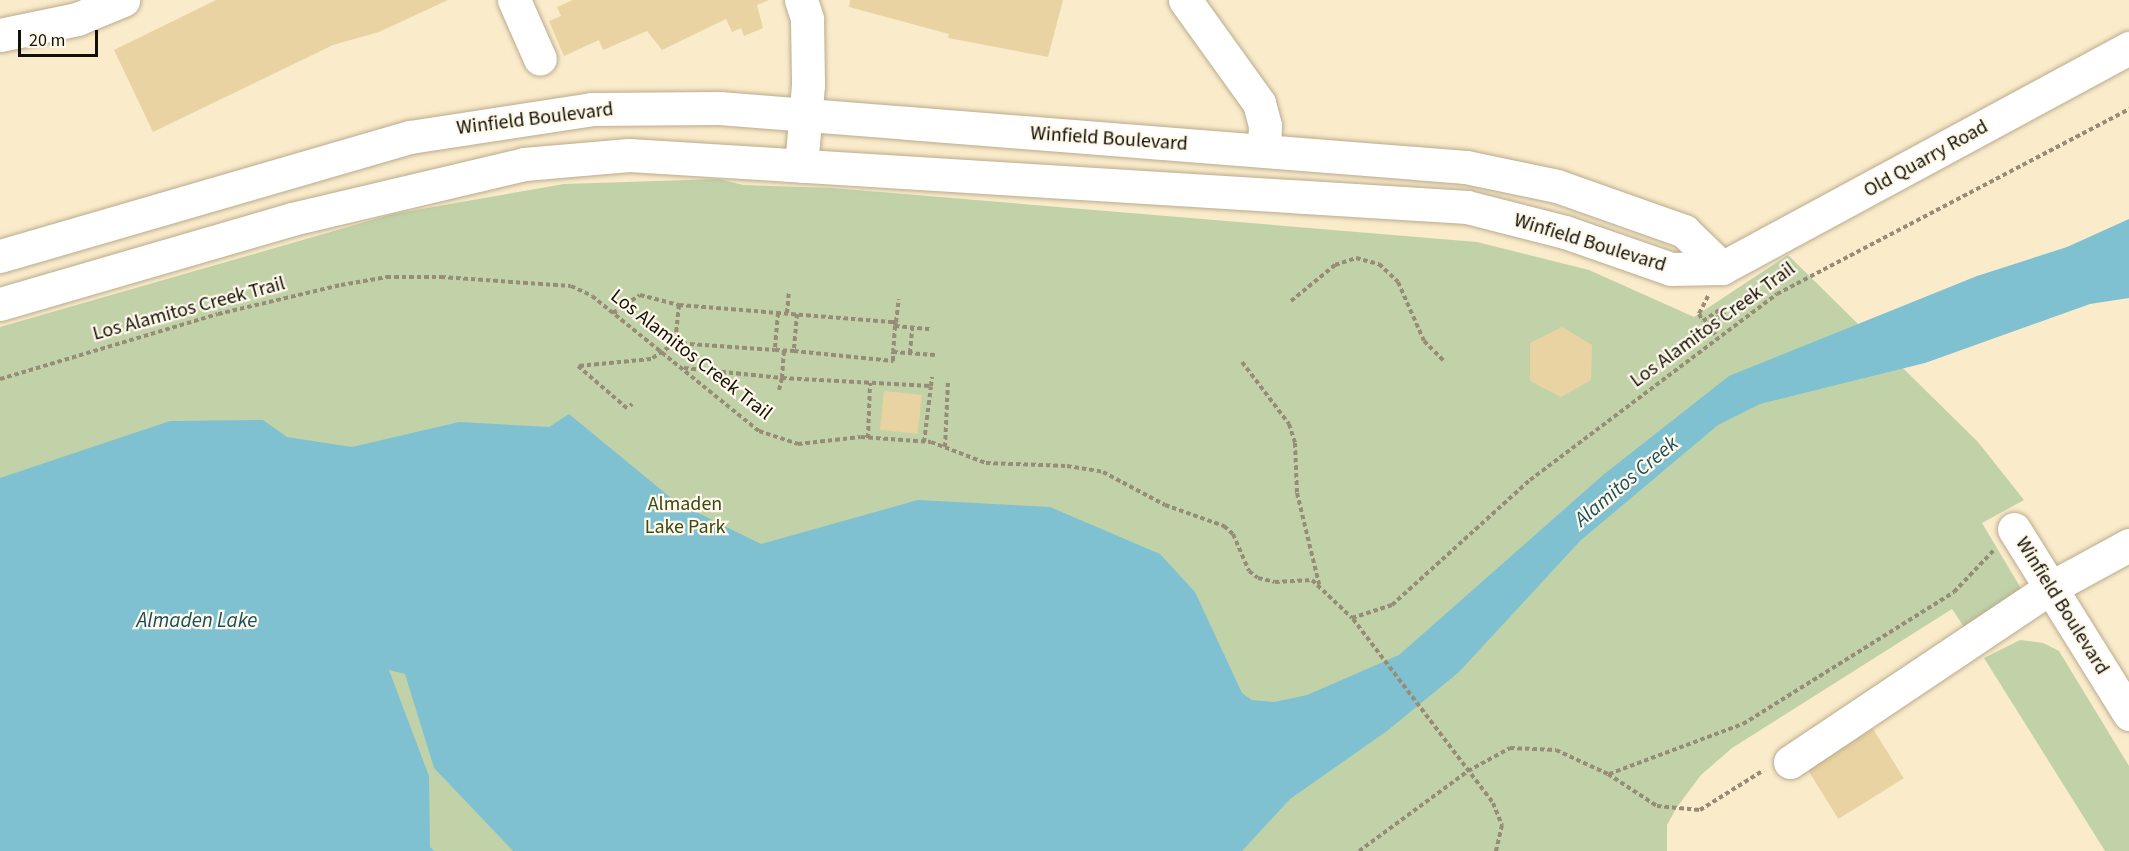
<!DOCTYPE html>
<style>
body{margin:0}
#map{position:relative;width:2129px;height:851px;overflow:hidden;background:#faebcb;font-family:"Source Sans 3",sans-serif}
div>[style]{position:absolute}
.green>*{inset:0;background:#c1d2a9}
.water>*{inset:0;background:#80c1d1}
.building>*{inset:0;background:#ead3a2;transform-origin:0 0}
.path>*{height:4px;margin-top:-2px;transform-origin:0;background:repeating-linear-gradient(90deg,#978d76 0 4.5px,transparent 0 7.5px)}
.roads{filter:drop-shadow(0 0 2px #b9ab8c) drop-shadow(0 0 2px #b9ab8c)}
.minor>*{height:33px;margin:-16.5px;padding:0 16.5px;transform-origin:16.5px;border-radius:16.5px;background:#fff}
span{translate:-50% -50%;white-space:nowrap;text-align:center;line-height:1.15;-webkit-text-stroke:4.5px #fff9ec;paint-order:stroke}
.street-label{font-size:20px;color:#151005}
.park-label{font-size:20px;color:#394a15}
.water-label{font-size:21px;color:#184f5b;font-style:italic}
.scale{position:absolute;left:18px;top:30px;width:80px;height:27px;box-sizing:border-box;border:3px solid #151005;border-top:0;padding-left:8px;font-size:18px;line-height:21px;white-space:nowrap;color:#151005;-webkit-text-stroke:4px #fff9ec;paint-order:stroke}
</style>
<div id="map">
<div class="green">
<i style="clip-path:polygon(719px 179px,743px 185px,832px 188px,1477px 242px,1589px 270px,1694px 317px,1788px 255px,1978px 442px,2024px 500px,1982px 523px,2022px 590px,1964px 627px,1952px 609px,1732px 748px,1701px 775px,1677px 807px,1667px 825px,1667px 851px,0 851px,0 327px,393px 214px,564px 184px)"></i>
<i style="clip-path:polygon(2020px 640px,2043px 643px,2059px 651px,2129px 766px,2129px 851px,2105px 851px,1984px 658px)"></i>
</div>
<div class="water">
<i style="clip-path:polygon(2129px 219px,2129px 298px,2090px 304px,1925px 363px,1760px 404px,1718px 425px,1580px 541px,1459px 672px,1387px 731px,1290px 799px,1242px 851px,513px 851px,434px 768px,405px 674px,389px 670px,429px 776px,430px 847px,434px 851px,0 851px,0 478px,170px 421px,263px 420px,287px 437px,352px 447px,459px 422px,549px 427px,569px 414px,676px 502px,761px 544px,918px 500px,1050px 507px,1160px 554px,1195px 592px,1242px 693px,1252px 700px,1274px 702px,1307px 695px,1399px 655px,1603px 475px,1729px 376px,1977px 276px,2067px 247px)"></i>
</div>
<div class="building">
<i style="clip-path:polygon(216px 0,448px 0,379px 32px,333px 45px,153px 132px,114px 50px)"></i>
<i style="clip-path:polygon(573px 0,769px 0,757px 5px,763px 28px,744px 36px,741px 28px,732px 32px,726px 19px,662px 50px,647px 31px,603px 50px,599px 40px,564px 56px,549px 21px,561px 16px,557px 7px)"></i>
<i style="clip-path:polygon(850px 0,1063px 0,1048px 57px,948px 38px,949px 34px,849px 7px)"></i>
<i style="clip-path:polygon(1562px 327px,1592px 345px,1591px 380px,1561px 397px,1530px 381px,1530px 343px)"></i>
<i style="left:884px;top:391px;width:38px;height:39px;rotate:6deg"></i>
<i style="left:1873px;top:729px;width:58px;height:77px;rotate:58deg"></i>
</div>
<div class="path">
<i style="left:1708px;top:296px;width:20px;rotate:117deg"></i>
<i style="left:1699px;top:314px;width:8px;rotate:60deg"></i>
<i style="left:1703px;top:321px;width:23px;rotate:-34deg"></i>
<i style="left:1722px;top:308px;width:5px;rotate:53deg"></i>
<i style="left:1725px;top:312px;width:21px;rotate:143deg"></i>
<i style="left:1708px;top:325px;width:15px;rotate:53deg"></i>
<i style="left:1291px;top:301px;width:57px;rotate:-39.3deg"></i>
<i style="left:1335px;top:265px;width:22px;rotate:-18deg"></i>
<i style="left:1356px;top:258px;width:24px;rotate:15deg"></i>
<i style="left:1379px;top:264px;width:26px;rotate:43deg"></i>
<i style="left:1398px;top:282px;width:64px;rotate:66.2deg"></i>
<i style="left:1424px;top:341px;width:28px;rotate:45deg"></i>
<i style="left:679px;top:305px;width:213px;rotate:4.6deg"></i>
<i style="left:891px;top:322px;width:5px"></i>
<i style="left:896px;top:322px;width:4px;rotate:104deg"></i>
<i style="left:895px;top:326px;width:36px;rotate:5deg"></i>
<i style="left:613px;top:313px;width:32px;rotate:-34deg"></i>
<i style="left:640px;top:295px;width:40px;rotate:14.4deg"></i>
<i style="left:679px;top:305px;width:38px;rotate:96deg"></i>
<i style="left:675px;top:343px;width:29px;rotate:146deg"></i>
<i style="left:651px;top:359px;width:73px;rotate:174.5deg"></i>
<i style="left:578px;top:366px;width:67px;rotate:40.8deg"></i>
<i style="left:778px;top:313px;width:37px;rotate:95deg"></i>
<i style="left:775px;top:350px;width:19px;rotate:3deg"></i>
<i style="left:787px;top:313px;width:22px;rotate:-85deg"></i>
<i style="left:797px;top:314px;width:37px;rotate:95deg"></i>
<i style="left:794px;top:351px;width:100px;rotate:5.8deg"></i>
<i style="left:893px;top:361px;width:9px;rotate:-90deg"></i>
<i style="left:896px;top:322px;width:23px;rotate:-83deg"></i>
<i style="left:895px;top:326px;width:26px;rotate:94deg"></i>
<i style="left:893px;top:352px;width:42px;rotate:4.1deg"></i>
<i style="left:675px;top:343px;width:100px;rotate:4deg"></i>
<i style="left:910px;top:353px;width:25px;rotate:-85deg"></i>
<i style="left:1242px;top:362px;width:78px;rotate:52.8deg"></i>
<i style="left:1289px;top:424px;width:20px;rotate:72deg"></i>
<i style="left:1295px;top:443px;width:50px;rotate:87.7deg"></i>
<i style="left:1297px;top:493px;width:94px;rotate:76.4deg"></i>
<i style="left:684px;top:368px;width:99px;rotate:5.8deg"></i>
<i style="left:782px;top:378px;width:27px;rotate:-86deg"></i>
<i style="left:0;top:379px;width:227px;rotate:-16.6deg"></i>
<i style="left:218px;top:314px;width:126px;rotate:-13.3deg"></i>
<i style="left:341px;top:285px;width:47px;rotate:-9.9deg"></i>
<i style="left:387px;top:277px;width:54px"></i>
<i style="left:441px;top:277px;width:130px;rotate:4deg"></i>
<i style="left:571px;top:286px;width:23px;rotate:25deg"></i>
<i style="left:592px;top:296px;width:215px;rotate:39deg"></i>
<i style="left:759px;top:431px;width:41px;rotate:18.4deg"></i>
<i style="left:798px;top:444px;width:63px;rotate:-6.3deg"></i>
<i style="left:861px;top:437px;width:70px;rotate:4.1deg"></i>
<i style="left:931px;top:442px;width:59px;rotate:20.9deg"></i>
<i style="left:986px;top:463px;width:81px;rotate:2.1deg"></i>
<i style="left:1067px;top:466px;width:36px;rotate:9deg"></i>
<i style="left:1103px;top:472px;width:70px;rotate:28deg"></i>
<i style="left:1165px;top:505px;width:63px;rotate:19.6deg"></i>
<i style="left:1224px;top:526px;width:12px;rotate:42deg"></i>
<i style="left:1233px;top:534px;width:40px;rotate:66.6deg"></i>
<i style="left:1249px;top:571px;width:11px;rotate:38deg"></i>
<i style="left:1258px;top:578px;width:17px;rotate:13deg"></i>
<i style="left:1275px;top:582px;width:37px;rotate:-3deg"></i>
<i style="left:1312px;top:580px;width:55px;rotate:43.5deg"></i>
<i style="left:1352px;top:618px;width:42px;rotate:-18deg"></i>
<i style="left:1392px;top:605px;width:186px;rotate:-42.2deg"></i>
<i style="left:1530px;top:480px;width:309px;rotate:-37deg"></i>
<i style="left:1777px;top:294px;width:398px;rotate:-27.7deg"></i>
<i style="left:779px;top:390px;width:12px;rotate:-76deg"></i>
<i style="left:782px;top:378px;width:149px;rotate:3.1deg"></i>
<i style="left:931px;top:386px;width:9px;rotate:-84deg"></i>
<i style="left:630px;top:406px;width:3px;rotate:-45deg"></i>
<i style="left:868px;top:438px;width:55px;rotate:-87.9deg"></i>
<i style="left:924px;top:442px;width:56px;rotate:-82.9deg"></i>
<i style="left:945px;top:447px;width:67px;rotate:-87.4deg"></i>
<i style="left:1353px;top:619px;width:231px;rotate:52.7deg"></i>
<i style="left:1493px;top:803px;width:24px;rotate:68deg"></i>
<i style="left:1502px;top:825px;width:27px;rotate:103deg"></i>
<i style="left:1609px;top:774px;width:143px;rotate:-20.5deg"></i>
<i style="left:1743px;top:724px;width:249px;rotate:-32deg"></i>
<i style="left:1954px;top:592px;width:57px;rotate:-46.4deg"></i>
<i style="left:1359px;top:851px;width:135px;rotate:-36.3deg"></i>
<i style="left:1468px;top:771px;width:48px;rotate:-28.7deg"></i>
<i style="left:1510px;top:748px;width:46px;rotate:2.5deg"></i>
<i style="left:1556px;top:750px;width:57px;rotate:24.8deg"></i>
<i style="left:1608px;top:774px;width:59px;rotate:33.1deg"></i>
<i style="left:1657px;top:806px;width:43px;rotate:5.3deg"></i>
<i style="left:1700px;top:810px;width:75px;rotate:-32deg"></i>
</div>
<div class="roads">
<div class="minor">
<i style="left:514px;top:0;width:64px;rotate:66.2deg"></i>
<i style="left:801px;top:0;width:20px;rotate:72deg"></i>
<i style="left:807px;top:19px;width:66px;rotate:89.1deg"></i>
<i style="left:808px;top:85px;width:81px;rotate:94.9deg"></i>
<i style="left:1185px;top:0;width:127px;rotate:54.3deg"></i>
<i style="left:1259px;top:103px;width:23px;rotate:75deg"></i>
<i style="left:1265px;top:125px;width:26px;rotate:92deg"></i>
<i style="left:0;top:35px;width:79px;rotate:-11.7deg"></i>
<i style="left:77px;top:19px;width:50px;rotate:-22.4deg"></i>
<i style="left:0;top:256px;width:427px;rotate:-16.2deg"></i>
<i style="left:410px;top:137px;width:184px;rotate:-8.7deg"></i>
<i style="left:592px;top:109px;width:127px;rotate:-0.5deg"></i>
<i style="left:719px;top:108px;width:749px;rotate:4.52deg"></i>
<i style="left:1466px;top:167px;width:93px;rotate:11.8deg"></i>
<i style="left:1557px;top:186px;width:135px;rotate:19.5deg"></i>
<i style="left:1684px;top:231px;width:53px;rotate:44.2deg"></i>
<i style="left:0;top:304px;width:304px;rotate:-16.2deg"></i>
<i style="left:292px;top:219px;width:238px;rotate:-13.3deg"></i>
<i style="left:524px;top:164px;width:105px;rotate:-4.9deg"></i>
<i style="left:629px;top:155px;width:840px;rotate:3.55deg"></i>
<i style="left:1467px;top:207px;width:101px;rotate:14.3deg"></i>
<i style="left:1565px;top:232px;width:112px;rotate:19.2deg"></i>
<i style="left:1671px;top:269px;width:51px;rotate:-1.1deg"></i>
<i style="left:1722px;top:268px;width:463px;rotate:-28.4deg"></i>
<i style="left:2014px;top:529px;width:218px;rotate:58.1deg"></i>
<i style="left:1790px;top:762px;width:313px;rotate:-33.8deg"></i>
<i style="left:2050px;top:588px;width:90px;rotate:-28.6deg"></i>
</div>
</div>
<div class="street-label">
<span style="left:535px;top:119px;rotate:-7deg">Winfield Boulevard</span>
<span style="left:1109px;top:139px;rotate:4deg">Winfield Boulevard</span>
<span style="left:1926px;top:159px;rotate:-29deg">Old Quarry Road</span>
<span style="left:1590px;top:243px;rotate:17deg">Winfield Boulevard</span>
<span style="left:189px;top:309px;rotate:-15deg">Los Alamitos Creek Trail</span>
<span style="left:1713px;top:325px;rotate:-36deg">Los Alamitos Creek Trail</span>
<span style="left:691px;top:355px;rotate:38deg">Los Alamitos Creek Trail</span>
<span style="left:2062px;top:606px;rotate:58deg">Winfield Boulevard</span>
</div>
<div class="park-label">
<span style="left:685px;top:516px">Almaden<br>Lake Park</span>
</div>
<div class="water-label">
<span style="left:1626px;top:481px;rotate:-40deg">Alamitos Creek</span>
<span style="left:197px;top:620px">Almaden Lake</span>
</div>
<div class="scale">20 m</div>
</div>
